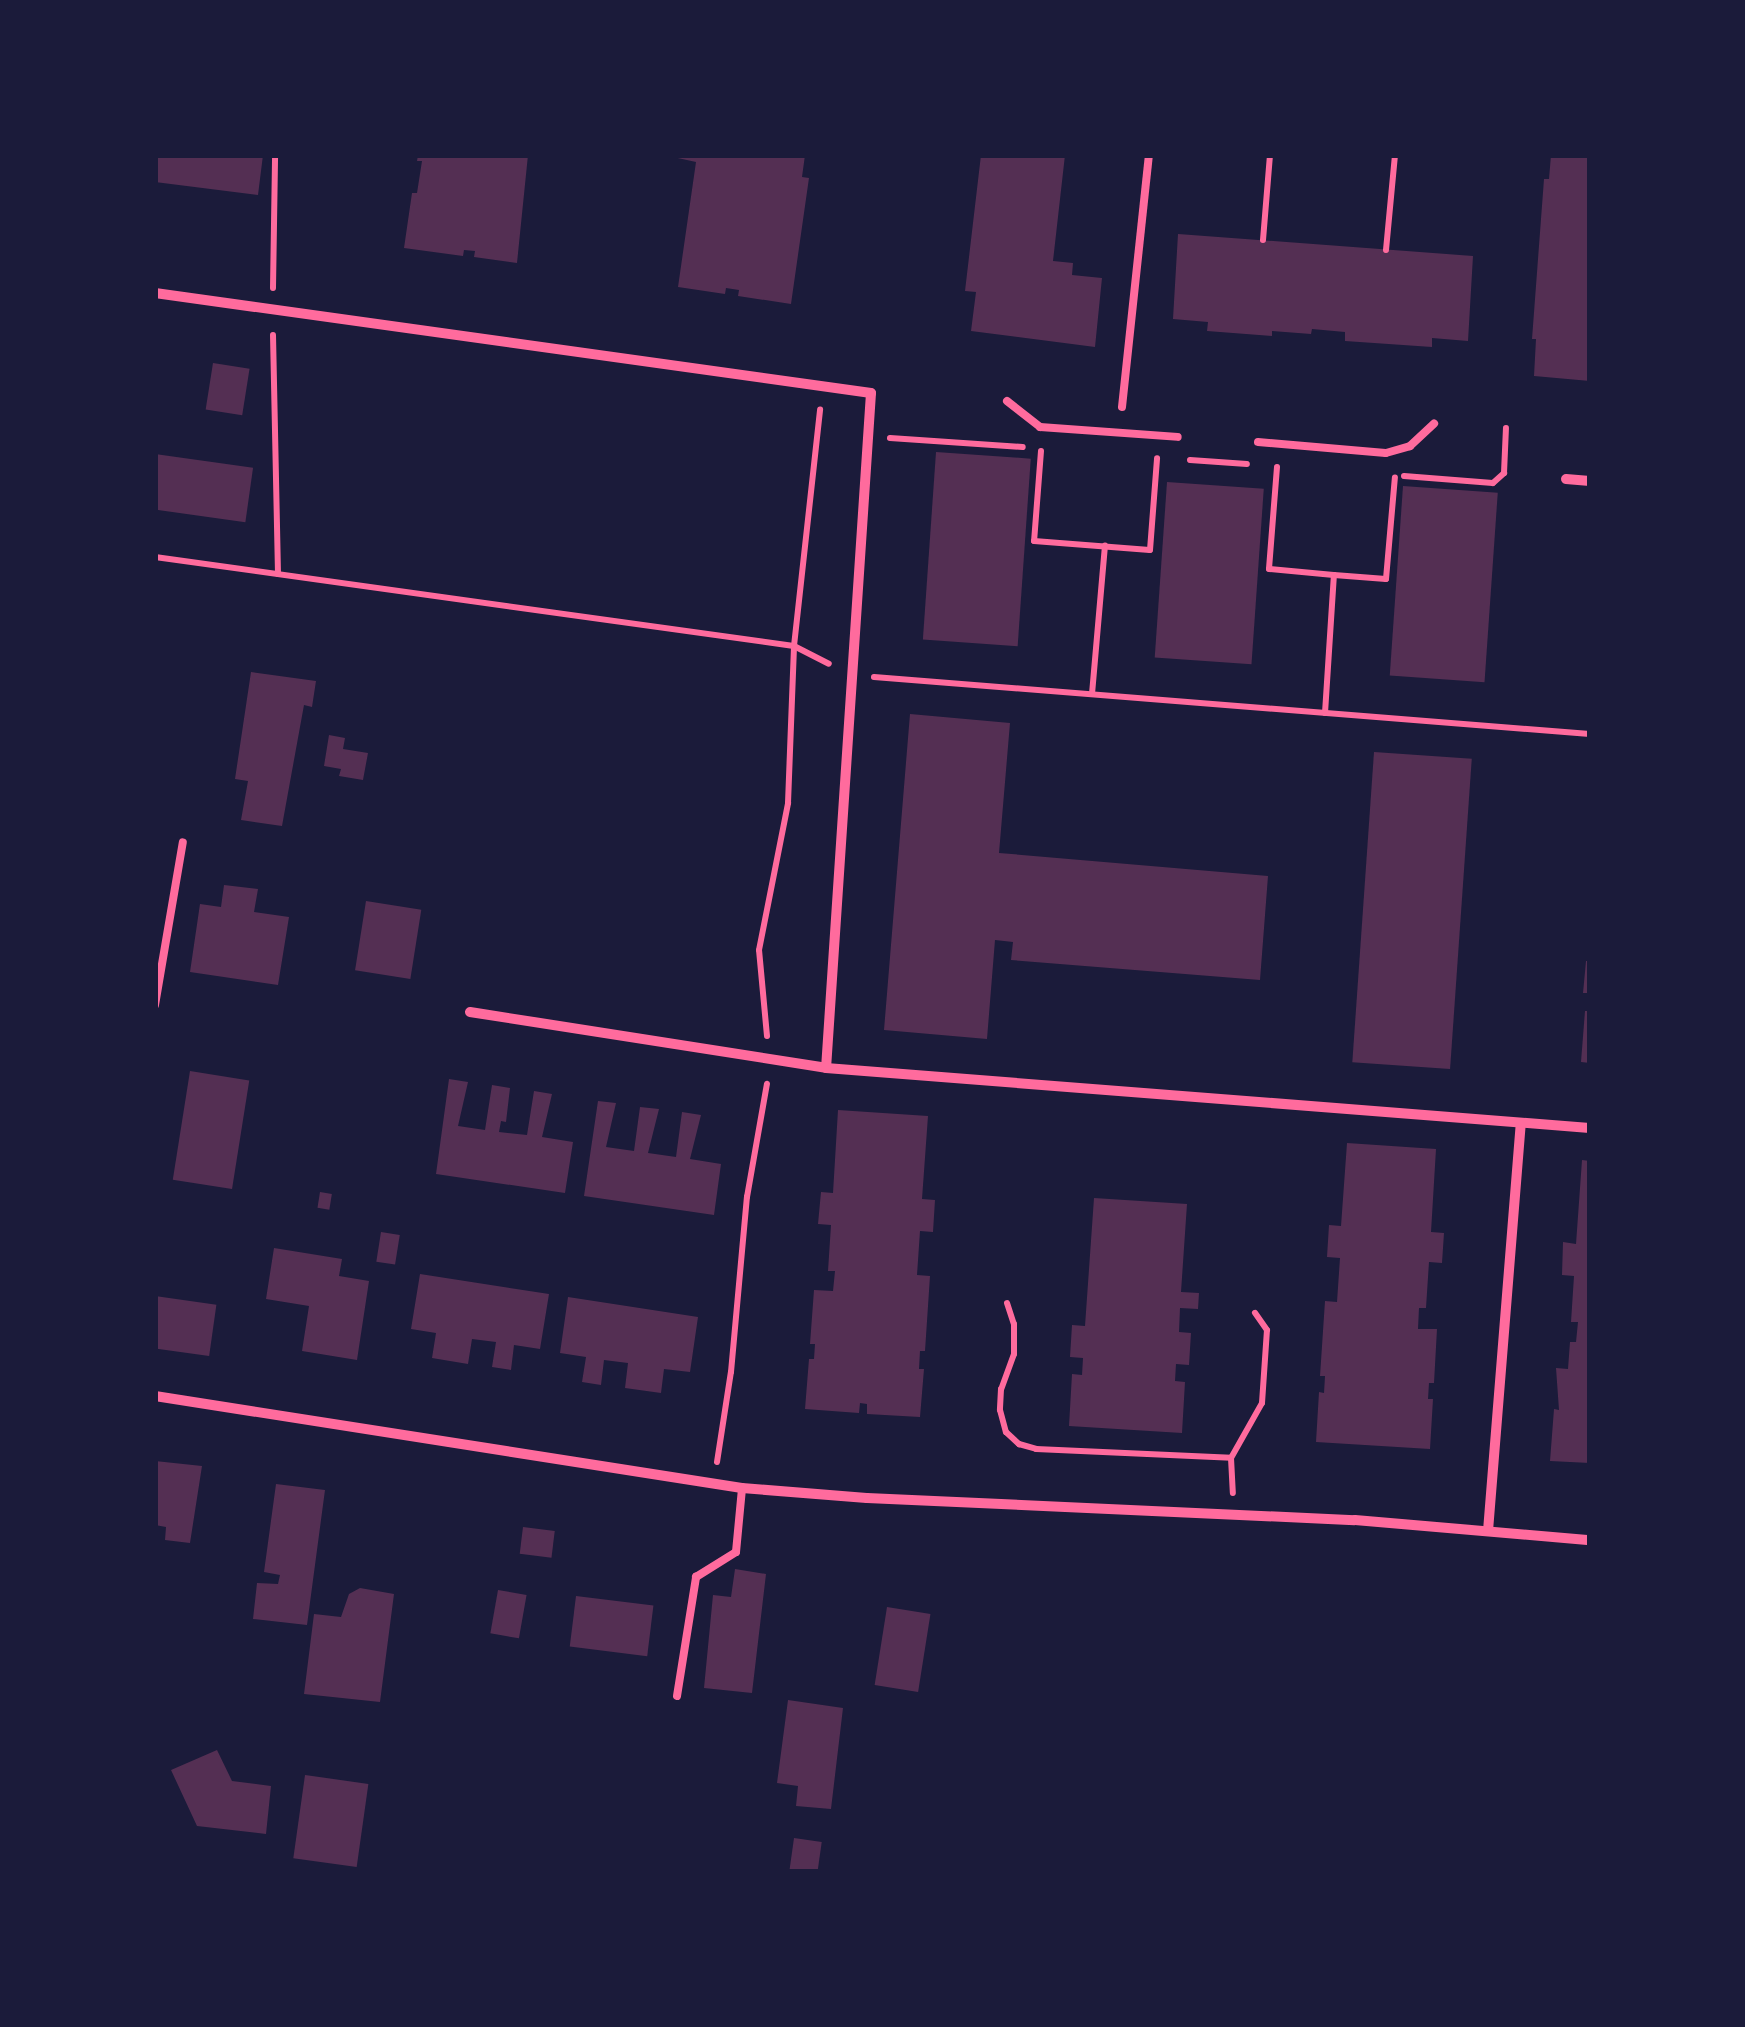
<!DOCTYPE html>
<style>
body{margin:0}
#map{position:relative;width:1745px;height:2027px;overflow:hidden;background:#1b1b3a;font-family:Montserrat,sans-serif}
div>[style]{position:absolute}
.building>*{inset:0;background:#542f53;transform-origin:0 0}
.path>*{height:6px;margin:-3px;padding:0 3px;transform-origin:3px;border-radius:3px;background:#ff6b9d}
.service>*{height:8px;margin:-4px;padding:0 4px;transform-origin:4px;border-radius:4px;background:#ff6b9d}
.minor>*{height:10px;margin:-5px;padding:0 5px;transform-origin:5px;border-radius:5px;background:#ff6b9d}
span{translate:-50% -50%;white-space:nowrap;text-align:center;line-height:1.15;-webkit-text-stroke:9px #1b1b3a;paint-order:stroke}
.frame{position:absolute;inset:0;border:158px solid #1b1b3a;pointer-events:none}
</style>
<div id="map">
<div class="building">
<i style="clip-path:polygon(155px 155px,263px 155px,258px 195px,155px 182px)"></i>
<i style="clip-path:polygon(418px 155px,528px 155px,517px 263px,474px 257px,475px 251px,464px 250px,463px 256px,404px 248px,412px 193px,417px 193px,422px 161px,417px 161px)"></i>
<i style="clip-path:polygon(664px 155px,805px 155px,802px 177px,809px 178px,791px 304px,738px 296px,739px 290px,726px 288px,725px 294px,678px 287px,696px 162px)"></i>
<i style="clip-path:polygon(981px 155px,1065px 155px,1053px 261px,1073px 263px,1072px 275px,1102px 278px,1095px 347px,971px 331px,976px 292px,965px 291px)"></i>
<i style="clip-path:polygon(1551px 155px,1590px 155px,1590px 381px,1534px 376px,1536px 339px,1532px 339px,1544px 179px,1549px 179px)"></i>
<i style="clip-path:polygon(1178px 234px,1473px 256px,1468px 341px,1432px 338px,1432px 347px,1345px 341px,1345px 332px,1312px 329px,1311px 334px,1272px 331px,1272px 336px,1207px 331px,1208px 322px,1173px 319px)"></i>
<i style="left:213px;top:363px;width:37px;height:47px;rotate:9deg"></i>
<i style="left:936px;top:452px;width:95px;height:188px;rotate:4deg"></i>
<i style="left:155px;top:454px;width:99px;height:55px;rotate:8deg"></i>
<i style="left:1167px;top:482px;width:97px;height:176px;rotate:4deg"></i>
<i style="left:1403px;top:486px;width:95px;height:190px;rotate:4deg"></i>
<i style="clip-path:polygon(251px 672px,316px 681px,312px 707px,304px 705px,282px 826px,241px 820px,248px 781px,235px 779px)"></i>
<i style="clip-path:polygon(910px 714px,1010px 723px,999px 853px,1268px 876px,1260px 980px,1011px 960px,1013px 942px,995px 940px,987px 1039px,884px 1030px)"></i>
<i style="clip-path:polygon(329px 735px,345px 738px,343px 749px,368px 753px,363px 780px,339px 776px,341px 769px,324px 766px)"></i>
<i style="left:1374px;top:752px;width:98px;height:311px;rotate:4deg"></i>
<i style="clip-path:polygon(224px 885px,258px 889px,254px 912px,289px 917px,278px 985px,190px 972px,200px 904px,221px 907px)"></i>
<i style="left:366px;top:901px;width:56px;height:70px;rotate:9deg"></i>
<i style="clip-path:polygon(1586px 961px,1590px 961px,1590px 993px,1583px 993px)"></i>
<i style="clip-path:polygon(1585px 1011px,1590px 1011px,1590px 1063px,1581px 1062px)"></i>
<i style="left:190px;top:1071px;width:60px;height:110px;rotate:9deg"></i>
<i style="clip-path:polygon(449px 1079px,468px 1082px,458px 1126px,485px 1130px,492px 1085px,510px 1088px,506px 1122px,501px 1121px,499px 1132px,527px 1135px,534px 1091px,552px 1094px,542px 1137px,573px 1142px,565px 1193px,436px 1174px)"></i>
<i style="clip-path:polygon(598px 1101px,616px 1103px,606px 1147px,634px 1151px,640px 1107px,659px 1109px,648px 1153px,676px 1157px,682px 1112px,701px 1115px,690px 1159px,721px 1164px,714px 1215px,584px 1196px)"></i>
<i style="clip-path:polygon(838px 1110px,928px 1116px,922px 1199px,935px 1200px,933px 1232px,920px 1231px,917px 1275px,930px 1276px,925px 1351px,920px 1351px,919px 1369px,924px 1369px,920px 1417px,867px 1414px,867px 1404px,860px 1403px,859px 1413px,805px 1409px,809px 1359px,814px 1359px,815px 1344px,810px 1344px,814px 1290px,833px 1291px,835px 1271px,828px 1271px,831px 1225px,818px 1224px,821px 1192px,833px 1193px)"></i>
<i style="clip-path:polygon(1347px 1143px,1436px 1149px,1431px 1232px,1444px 1233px,1442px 1263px,1429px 1262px,1426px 1308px,1419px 1308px,1418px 1329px,1437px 1329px,1434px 1383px,1429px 1383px,1428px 1399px,1433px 1399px,1430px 1449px,1316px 1442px,1319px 1392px,1324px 1393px,1325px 1376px,1320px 1376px,1325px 1301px,1337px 1302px,1340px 1258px,1327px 1257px,1329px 1225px,1341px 1226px)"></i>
<i style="clip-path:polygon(1582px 1160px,1590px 1161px,1590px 1463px,1550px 1461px,1554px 1409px,1559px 1410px,1556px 1368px,1568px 1369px,1570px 1342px,1576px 1342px,1578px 1322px,1571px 1322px,1574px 1276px,1562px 1275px,1563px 1242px,1576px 1244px)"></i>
<i style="left:320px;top:1192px;width:12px;height:16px;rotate:9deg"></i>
<i style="clip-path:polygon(1094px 1198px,1187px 1204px,1181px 1292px,1199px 1293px,1198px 1309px,1180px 1308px,1179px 1332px,1191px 1333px,1189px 1365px,1176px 1364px,1175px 1381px,1185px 1382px,1182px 1433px,1069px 1426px,1072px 1374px,1082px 1375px,1083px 1358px,1070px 1357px,1072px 1325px,1085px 1326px)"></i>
<i style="left:381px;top:1232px;width:19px;height:30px;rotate:9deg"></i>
<i style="clip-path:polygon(274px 1248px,342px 1259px,339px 1276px,369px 1281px,357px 1360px,302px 1351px,309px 1306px,266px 1299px)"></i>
<i style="clip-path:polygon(420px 1274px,549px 1294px,540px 1349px,514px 1345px,511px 1370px,492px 1367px,496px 1342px,472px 1339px,468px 1364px,432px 1358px,436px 1333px,411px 1329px)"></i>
<i style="left:155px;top:1296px;width:62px;height:52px;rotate:8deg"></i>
<i style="clip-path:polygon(568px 1297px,698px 1317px,690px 1372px,664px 1369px,661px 1393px,625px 1388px,628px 1363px,604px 1360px,601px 1385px,582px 1382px,586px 1357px,560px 1353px)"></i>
<i style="clip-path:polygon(155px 1461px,202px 1466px,190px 1543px,165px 1540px,166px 1527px,155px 1525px)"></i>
<i style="clip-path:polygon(276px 1484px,325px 1490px,307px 1625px,253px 1619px,257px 1583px,278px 1584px,280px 1575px,264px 1572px)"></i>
<i style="left:523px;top:1527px;width:32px;height:27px;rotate:7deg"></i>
<i style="clip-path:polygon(735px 1569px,766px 1574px,752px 1693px,704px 1688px,713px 1595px,731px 1597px)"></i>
<i style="clip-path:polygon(360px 1588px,394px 1594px,380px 1702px,304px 1694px,314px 1614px,341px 1617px,349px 1594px)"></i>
<i style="left:498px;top:1590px;width:29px;height:44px;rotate:10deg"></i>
<i style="left:576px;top:1596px;width:78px;height:51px;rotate:7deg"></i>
<i style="left:887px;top:1607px;width:44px;height:79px;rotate:9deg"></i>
<i style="clip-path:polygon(788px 1700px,843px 1708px,831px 1809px,796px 1806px,798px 1786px,777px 1783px)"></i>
<i style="clip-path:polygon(217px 1750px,232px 1781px,271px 1786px,266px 1834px,197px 1826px,171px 1770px)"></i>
<i style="left:305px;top:1775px;width:64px;height:84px;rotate:8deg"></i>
<i style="left:794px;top:1838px;width:28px;height:34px;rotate:8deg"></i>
</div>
<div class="path">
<i style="left:1263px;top:240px;width:85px;rotate:-85.3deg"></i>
<i style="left:1386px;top:250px;width:95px;rotate:-84.6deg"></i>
<i style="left:273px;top:288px;width:133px;rotate:-89.1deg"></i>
<i style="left:273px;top:335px;width:239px;rotate:88.8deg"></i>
<i style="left:890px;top:438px;width:133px;rotate:3.9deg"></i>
<i style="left:1041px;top:451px;width:90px;rotate:94.4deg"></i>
<i style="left:1034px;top:541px;width:116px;rotate:4.4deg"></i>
<i style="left:1150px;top:550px;width:92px;rotate:-85.6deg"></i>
<i style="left:1190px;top:460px;width:57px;rotate:4deg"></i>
<i style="left:1277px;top:467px;width:102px;rotate:94.5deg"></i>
<i style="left:1269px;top:569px;width:65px;rotate:5.3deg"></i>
<i style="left:1334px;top:575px;width:52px;rotate:4.4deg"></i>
<i style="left:1386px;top:579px;width:102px;rotate:-85deg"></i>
<i style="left:1404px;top:476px;width:89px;rotate:4.5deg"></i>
<i style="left:1493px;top:483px;width:15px;rotate:-42deg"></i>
<i style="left:1504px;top:473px;width:45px;rotate:-87.5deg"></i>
<i style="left:155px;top:557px;width:645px;rotate:7.93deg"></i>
<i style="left:794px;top:646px;width:39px;rotate:27deg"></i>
<i style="left:874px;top:677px;width:718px;rotate:4.55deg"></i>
<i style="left:1092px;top:694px;width:149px;rotate:-85deg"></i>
<i style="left:1325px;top:713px;width:138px;rotate:-86.3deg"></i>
<i style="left:767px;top:1036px;width:86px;rotate:-95.3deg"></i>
<i style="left:759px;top:950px;width:150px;rotate:-78.8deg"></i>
<i style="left:788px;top:803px;width:157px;rotate:-87.8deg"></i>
<i style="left:794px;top:646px;width:238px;rotate:-83.7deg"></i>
<i style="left:1007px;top:1303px;width:22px;rotate:72deg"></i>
<i style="left:1014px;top:1324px;width:30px;rotate:90deg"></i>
<i style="left:1014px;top:1354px;width:37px;rotate:110deg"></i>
<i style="left:1001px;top:1389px;width:21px;rotate:93deg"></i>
<i style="left:1000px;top:1410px;width:23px;rotate:75deg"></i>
<i style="left:1006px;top:1432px;width:18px;rotate:43deg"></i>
<i style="left:1019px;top:1444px;width:18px;rotate:16deg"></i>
<i style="left:1036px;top:1449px;width:195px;rotate:2.6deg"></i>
<i style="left:1231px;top:1458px;width:63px;rotate:-60.6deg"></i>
<i style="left:1262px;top:1403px;width:73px;rotate:-86.1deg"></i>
<i style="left:1267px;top:1330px;width:21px;rotate:-125deg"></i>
<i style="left:1231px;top:1458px;width:35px;rotate:87deg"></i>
<i style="left:717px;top:1462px;width:91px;rotate:-81.2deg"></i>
<i style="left:731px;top:1372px;width:176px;rotate:-84.8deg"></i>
<i style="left:747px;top:1197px;width:115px;rotate:-80deg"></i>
</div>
<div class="service">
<i style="left:1007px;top:401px;width:42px;rotate:38.2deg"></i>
<i style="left:1040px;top:427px;width:138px;rotate:4.1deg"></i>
<i style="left:1122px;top:407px;width:253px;rotate:-83.9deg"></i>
<i style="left:1258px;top:442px;width:128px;rotate:4.9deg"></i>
<i style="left:1386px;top:453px;width:25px;rotate:-16deg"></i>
<i style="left:1410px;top:446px;width:33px;rotate:-43deg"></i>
<i style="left:155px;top:1005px;width:165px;rotate:-80.3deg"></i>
<i style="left:677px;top:1696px;width:121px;rotate:-80.9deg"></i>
<i style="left:696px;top:1577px;width:47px;rotate:-32deg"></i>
<i style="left:736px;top:1552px;width:64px;rotate:-84.6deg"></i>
</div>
<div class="minor">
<i style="left:155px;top:293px;width:723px;rotate:7.95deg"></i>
<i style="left:871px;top:393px;width:676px;rotate:93.81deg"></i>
<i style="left:1566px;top:479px;width:24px;rotate:5deg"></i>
<i style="left:470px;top:1012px;width:360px;rotate:8.9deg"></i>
<i style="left:826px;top:1068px;width:766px;rotate:4.49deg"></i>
<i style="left:155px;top:1396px;width:594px;rotate:8.91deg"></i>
<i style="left:742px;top:1488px;width:125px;rotate:4.6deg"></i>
<i style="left:867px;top:1498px;width:488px;rotate:2.6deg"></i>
<i style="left:1355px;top:1520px;width:236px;rotate:4.9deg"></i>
<i style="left:1488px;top:1531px;width:407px;rotate:-85.4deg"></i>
</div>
<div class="frame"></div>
</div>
